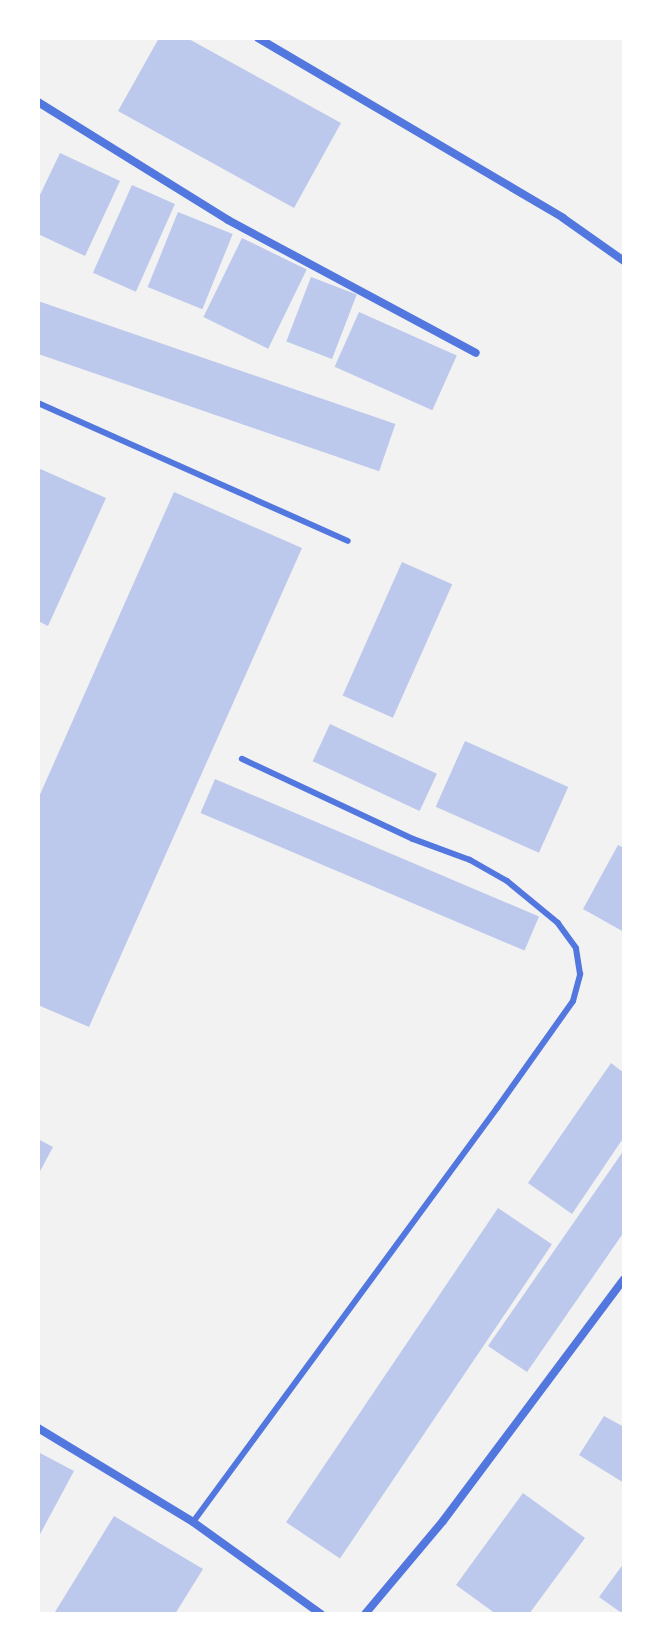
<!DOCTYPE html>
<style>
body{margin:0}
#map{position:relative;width:662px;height:1652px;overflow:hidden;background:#f2f2f2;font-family:Lato,sans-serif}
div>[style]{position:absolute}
.building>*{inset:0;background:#bdc9ec;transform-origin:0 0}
.service>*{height:6px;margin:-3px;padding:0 3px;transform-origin:3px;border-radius:3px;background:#5277de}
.minor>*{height:8px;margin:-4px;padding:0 4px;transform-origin:4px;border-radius:4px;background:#5277de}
span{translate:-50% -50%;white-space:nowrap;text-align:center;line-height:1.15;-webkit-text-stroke:6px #fff;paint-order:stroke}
.frame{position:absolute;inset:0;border:40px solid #fff;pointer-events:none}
</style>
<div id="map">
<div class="building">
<i style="clip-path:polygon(159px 38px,187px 38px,341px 123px,294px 208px,118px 111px)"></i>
<i style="clip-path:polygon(60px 153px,120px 181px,85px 256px,38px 234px,38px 199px)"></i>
<i style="left:132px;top:185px;width:47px;height:96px;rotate:24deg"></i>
<i style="left:178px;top:212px;width:59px;height:81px;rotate:22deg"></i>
<i style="left:242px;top:238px;width:72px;height:88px;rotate:26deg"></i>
<i style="left:311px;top:277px;width:49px;height:69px;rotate:21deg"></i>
<i style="left:38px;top:301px;width:378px;height:50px;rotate:19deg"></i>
<i style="left:359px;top:312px;width:107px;height:60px;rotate:24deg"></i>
<i style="clip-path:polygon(38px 468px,106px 498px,48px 626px,38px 621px)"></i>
<i style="clip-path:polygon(174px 492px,302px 548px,89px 1027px,38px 1005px,38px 799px)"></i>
<i style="left:402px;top:562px;width:55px;height:146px;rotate:24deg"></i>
<i style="left:330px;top:724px;width:118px;height:41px;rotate:25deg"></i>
<i style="left:465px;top:741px;width:113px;height:72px;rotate:24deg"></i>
<i style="left:215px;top:779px;width:352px;height:37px;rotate:23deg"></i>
<i style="clip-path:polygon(618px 845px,624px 848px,624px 932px,583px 909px)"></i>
<i style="clip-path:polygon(611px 1063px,624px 1073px,624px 1137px,572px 1214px,528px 1183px)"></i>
<i style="clip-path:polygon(38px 1139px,53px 1147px,38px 1175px)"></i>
<i style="clip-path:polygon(624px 1150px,624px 1232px,527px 1372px,488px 1346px)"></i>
<i style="left:498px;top:1208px;width:65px;height:379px;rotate:34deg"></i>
<i style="clip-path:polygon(604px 1416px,624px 1427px,624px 1483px,579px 1455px)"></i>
<i style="clip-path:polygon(38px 1452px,74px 1471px,38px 1538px)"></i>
<i style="clip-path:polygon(523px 1493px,585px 1538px,529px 1614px,496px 1614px,456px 1585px)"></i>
<i style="clip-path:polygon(114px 1516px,203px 1569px,175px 1614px,55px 1612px)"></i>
<i style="clip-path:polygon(624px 1563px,624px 1614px,623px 1614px,599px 1597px)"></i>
</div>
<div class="service">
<i style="left:38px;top:403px;width:339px;rotate:24deg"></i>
<i style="left:193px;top:1522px;width:514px;rotate:-53.71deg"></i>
<i style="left:497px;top:1108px;width:131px;rotate:-54.6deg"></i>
<i style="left:573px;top:1001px;width:28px;rotate:-75deg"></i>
<i style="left:580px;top:974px;width:26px;rotate:-99deg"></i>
<i style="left:576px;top:948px;width:31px;rotate:-126deg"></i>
<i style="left:558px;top:923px;width:66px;rotate:-140.5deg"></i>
<i style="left:507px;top:881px;width:43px;rotate:-150.4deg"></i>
<i style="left:470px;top:860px;width:61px;rotate:-159.8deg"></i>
<i style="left:413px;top:839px;width:189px;rotate:-154.9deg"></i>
</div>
<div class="minor">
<i style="left:258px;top:38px;width:354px;rotate:30.5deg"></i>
<i style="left:563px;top:218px;width:75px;rotate:35.2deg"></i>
<i style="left:38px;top:102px;width:224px;rotate:31.8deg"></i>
<i style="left:228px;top:220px;width:281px;rotate:28.2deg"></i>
<i style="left:38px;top:1428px;width:181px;rotate:31.2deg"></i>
<i style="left:193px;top:1522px;width:158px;rotate:35.7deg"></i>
<i style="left:365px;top:1614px;width:121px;rotate:-50deg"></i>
<i style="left:443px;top:1521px;width:302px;rotate:-53.2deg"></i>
</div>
<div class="frame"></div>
</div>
